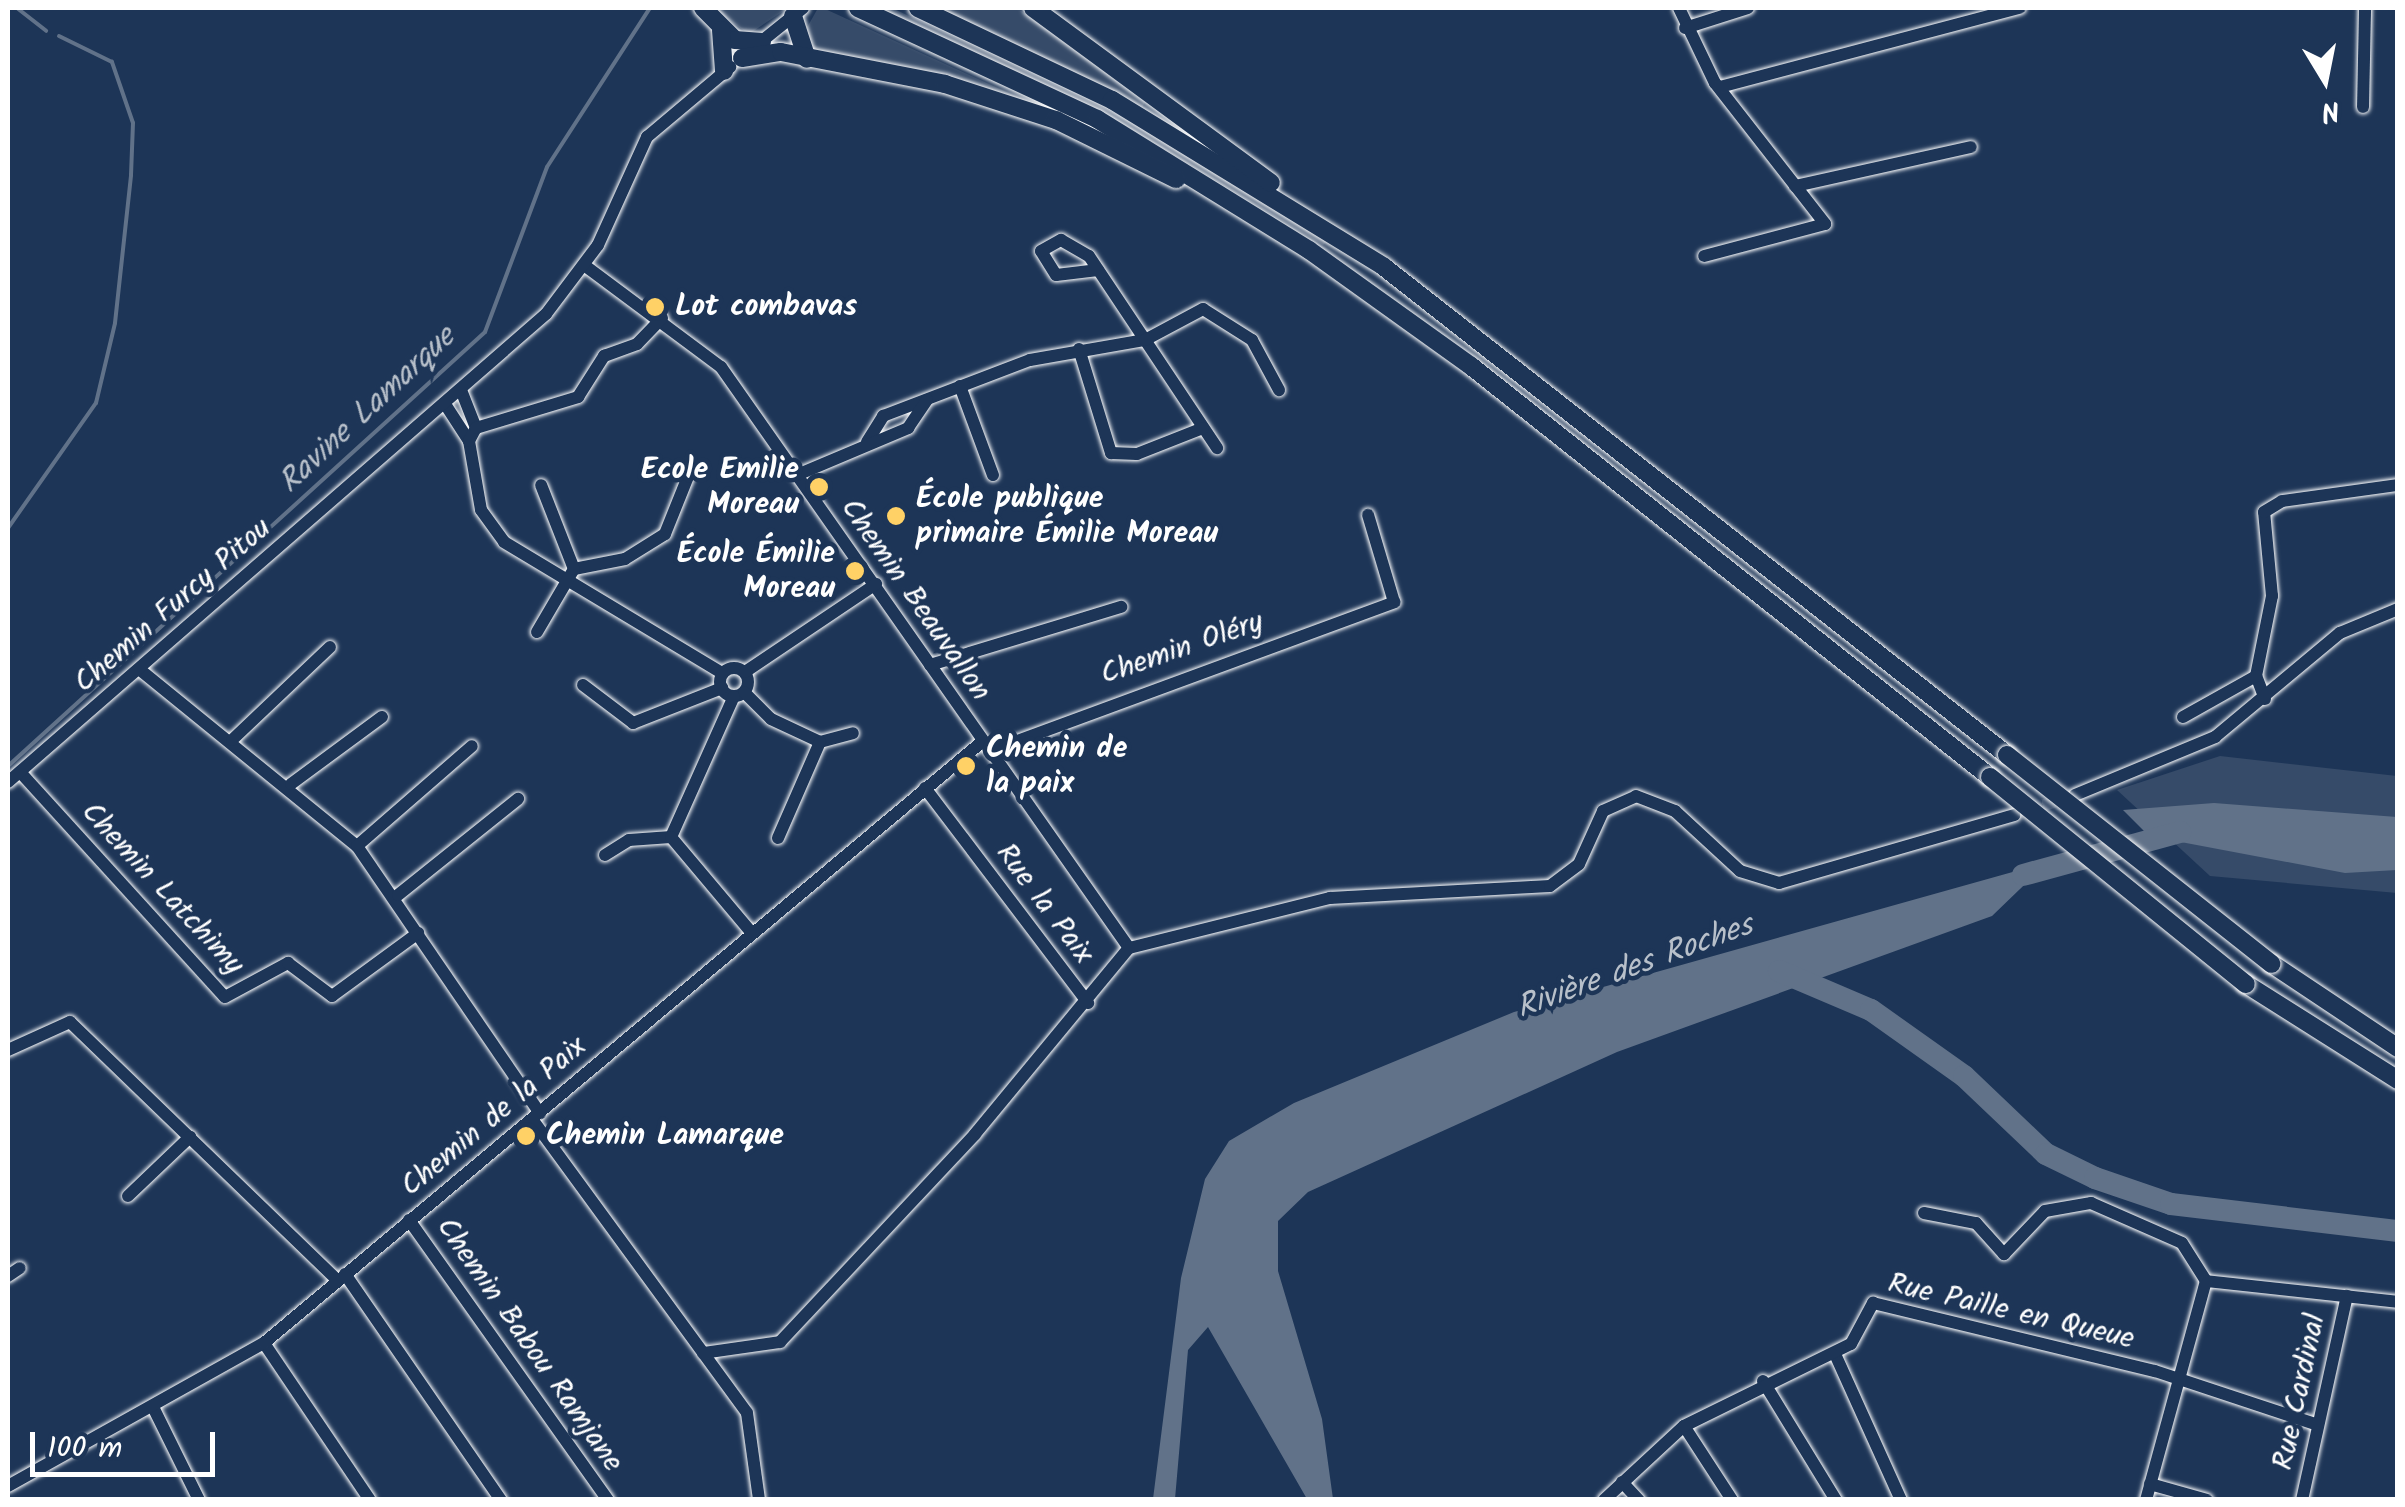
<!DOCTYPE html>
<meta charset="utf-8">
<style>
body{margin:0}
#map{position:relative;width:2405px;height:1507px;overflow:hidden;background:#1d3557;font-family:Kalam,sans-serif}
div>[style]{position:absolute}
.green>*{inset:0;background:#364b69}
.water>*{inset:0;background:#617289}
.stream>*{height:4px;margin:-2px;padding:0 2px;transform-origin:2px;border-radius:2px;background:#617289}
.river>*{height:22px;margin:-11px;padding:0 11px;transform-origin:11px;border-radius:11px;background:#617289}
.minor-tunnel>*{height:12px;margin-top:-6px;transform-origin:0;background:repeating-linear-gradient(90deg,#344968 0 12px,transparent 0 18px)}
.roads{filter:drop-shadow(0 0 2px #fff) drop-shadow(0 0 2px #fff)}
.minor>*{height:12px;margin:-6px;padding:0 6px;transform-origin:6px;border-radius:6px;background:#1d3557}
.minor>.ring{margin:-6px;padding:0;box-sizing:content-box;background:none;border:12px solid #1d3557;border-radius:50%}
.highway>*{height:18px;margin:-9px;padding:0 9px;transform-origin:9px;border-radius:9px;background:#1d3557}
.bridges{filter:drop-shadow(0 0 2px #fff) drop-shadow(0 0 2px #fff)}
.highway-bridge>*{height:18px;margin:-9px;padding:0 9px;transform-origin:9px;border-radius:9px;background:#1d3557}
.dots>*{width:28px;height:28px;translate:-50% -50%;box-sizing:border-box;border:5px solid #1d3557;border-radius:50%}
span{translate:-50% -50%;white-space:nowrap;text-align:center;line-height:1.15;-webkit-text-stroke:9px #1d3557;paint-order:stroke}
.poi-label{font-size:30px;color:#fff;font-weight:700}
.left{translate:0 -50%;text-align:left}
.right{translate:-100% -50%;text-align:right}
.street-label{font-size:30px;color:#fff}
.water-label{font-size:32px;color:#b8c0ca;font-style:italic}
.frame{position:absolute;inset:0;border:10px solid #fff;pointer-events:none}
.north{position:absolute;left:2275px;top:30px;width:100px;height:100px;-webkit-text-stroke:8px #1d3557;paint-order:stroke;rotate:170deg;font-size:28px;font-weight:700;line-height:40px;text-align:center;color:#fff}
.north::after{content:'';display:block;margin:auto;width:35px;height:45px;background:#fff;clip-path:polygon(50% 0,100% 100%,50% 72%,0 100%)}
.scale{position:absolute;left:30px;top:1432px;width:185px;height:45px;box-sizing:border-box;border:5px solid #fff;border-top:0;padding-left:12px;font-size:30px;line-height:35px;white-space:nowrap;color:#fff;-webkit-text-stroke:8px #1d3557;paint-order:stroke}
</style>
<div id="map">
<div class="green">
<i style="clip-path:polygon(712px 8px,788px 8px,749px 34px)"></i>
<i style="clip-path:polygon(818px 8px,823px 8px,1026px 101px,942px 74px,817px 54px,805px 31px)"></i>
<i style="clip-path:polygon(875px 8px,892px 8px,1131px 121px,1328px 240px,1323px 245px,1128px 127px)"></i>
<i style="clip-path:polygon(939px 8px,1017px 8px,1145px 102px,1142px 108px)"></i>
<i style="clip-path:polygon(2220px 756px,2397px 776px,2397px 893px,2210px 876px,2117px 790px)"></i>
</div>
<div class="water">
<i style="clip-path:polygon(2214px 803px,2397px 817px,2397px 870px,2345px 873px,2149px 836px,2123px 810px)"></i>
<i style="clip-path:polygon(2048px 862px,1992px 916px,1617px 1052px,1308px 1192px,1278px 1221px,1278px 1271px,1322px 1419px,1333px 1499px,1307px 1499px,1208px 1327px,1188px 1350px,1175px 1499px,1153px 1499px,1181px 1278px,1205px 1179px,1229px 1141px,1294px 1103px,1514px 1012px)"></i>
</div>
<div class="stream">
<i style="left:17px;top:8px;width:37px;rotate:38deg"></i>
<i style="left:8px;top:528px;width:153px;rotate:-54.9deg"></i>
<i style="left:96px;top:403px;width:82px;rotate:-76.6deg"></i>
<i style="left:115px;top:323px;width:149px;rotate:-83.8deg"></i>
<i style="left:131px;top:175px;width:52px;rotate:-87.8deg"></i>
<i style="left:133px;top:123px;width:65px;rotate:-109deg"></i>
<i style="left:112px;top:62px;width:59px;rotate:-153.9deg"></i>
<i style="left:8px;top:766px;width:645px;rotate:-42.3deg"></i>
<i style="left:485px;top:332px;width:176px;rotate:-69.4deg"></i>
<i style="left:547px;top:167px;width:189px;rotate:-57.1deg"></i>
</div>
<div class="river">
<i style="left:2023px;top:875px;width:163px;rotate:-15.3deg"></i>
<i style="left:1779px;top:971px;width:100px;rotate:23deg"></i>
<i style="left:1871px;top:1010px;width:114px;rotate:35.4deg"></i>
<i style="left:1964px;top:1076px;width:113px;rotate:43.6deg"></i>
<i style="left:2046px;top:1154px;width:55px;rotate:26.1deg"></i>
<i style="left:2095px;top:1178px;width:80px;rotate:18.9deg"></i>
<i style="left:2171px;top:1204px;width:229px;rotate:6.8deg"></i>
</div>
<div class="minor-tunnel">
<i style="left:2026px;top:811px;width:45px;rotate:-18deg"></i>
</div>
<div class="roads">
<div class="minor">
<i style="left:1679px;top:8px;width:83px;rotate:64.4deg"></i>
<i style="left:1715px;top:83px;width:179px;rotate:52deg"></i>
<i style="left:1825px;top:224px;width:125px;rotate:165.2deg"></i>
<i style="left:1685px;top:28px;width:66px;rotate:-17.6deg"></i>
<i style="left:757px;top:45px;width:59px;rotate:-38.8deg"></i>
<i style="left:1720px;top:87px;width:310px;rotate:-14.8deg"></i>
<i style="left:2363px;top:107px;width:99px;rotate:-88.8deg"></i>
<i style="left:1795px;top:186px;width:180px;rotate:-12.5deg"></i>
<i style="left:584px;top:265px;width:171px;rotate:36.7deg"></i>
<i style="left:721px;top:367px;width:710px;rotate:54.92deg"></i>
<i style="left:1098px;top:270px;width:42px;rotate:173.2deg"></i>
<i style="left:1056px;top:275px;width:28px;rotate:-122deg"></i>
<i style="left:1041px;top:251px;width:23px;rotate:-29deg"></i>
<i style="left:1061px;top:240px;width:32px;rotate:30deg"></i>
<i style="left:1089px;top:256px;width:231px;rotate:56.3deg"></i>
<i style="left:1079px;top:349px;width:109px;rotate:72.9deg"></i>
<i style="left:1111px;top:453px;width:26px;rotate:2deg"></i>
<i style="left:1137px;top:454px;width:71px;rotate:-21.5deg"></i>
<i style="left:960px;top:386px;width:95px;rotate:69.7deg"></i>
<i style="left:461px;top:390px;width:41px;rotate:68.5deg"></i>
<i style="left:445px;top:404px;width:44px;rotate:57deg"></i>
<i style="left:469px;top:441px;width:70px;rotate:80.1deg"></i>
<i style="left:481px;top:510px;width:39px;rotate:54deg"></i>
<i style="left:504px;top:542px;width:254px;rotate:31deg"></i>
<i style="left:469px;top:441px;width:15px;rotate:-62deg"></i>
<i style="left:476px;top:428px;width:107px;rotate:-16.9deg"></i>
<i style="left:578px;top:397px;width:49px;rotate:-57.6deg"></i>
<i style="left:604px;top:356px;width:35px;rotate:-20deg"></i>
<i style="left:637px;top:344px;width:36px;rotate:-46deg"></i>
<i style="left:867px;top:442px;width:31px;rotate:-58deg"></i>
<i style="left:883px;top:416px;width:157px;rotate:-20.9deg"></i>
<i style="left:1030px;top:360px;width:117px;rotate:-9.9deg"></i>
<i style="left:1145px;top:340px;width:66px;rotate:-28.1deg"></i>
<i style="left:1203px;top:309px;width:58px;rotate:32.3deg"></i>
<i style="left:1252px;top:340px;width:57px;rotate:61.6deg"></i>
<i style="left:797px;top:475px;width:121px;rotate:-22.9deg"></i>
<i style="left:908px;top:428px;width:34px;rotate:-56deg"></i>
<i style="left:574px;top:569px;width:52px;rotate:-11.1deg"></i>
<i style="left:625px;top:559px;width:47px;rotate:-32deg"></i>
<i style="left:665px;top:534px;width:70px;rotate:-68.2deg"></i>
<i style="left:537px;top:632px;width:73px;rotate:-59.6deg"></i>
<i style="left:574px;top:569px;width:90px;rotate:-111.4deg"></i>
<i style="left:930px;top:665px;width:200px;rotate:-16.9deg"></i>
<i class="ring" style="left:720px;top:668px;width:16px;height:16px"></i>
<i style="left:139px;top:669px;width:281px;rotate:39.1deg"></i>
<i style="left:357px;top:846px;width:324px;rotate:55.6deg"></i>
<i style="left:745px;top:672px;width:158px;rotate:-33.9deg"></i>
<i style="left:583px;top:685px;width:63px;rotate:37.2deg"></i>
<i style="left:633px;top:723px;width:96px;rotate:-21.5deg"></i>
<i style="left:744px;top:692px;width:38px;rotate:45deg"></i>
<i style="left:771px;top:719px;width:54px;rotate:25.1deg"></i>
<i style="left:820px;top:742px;width:34px;rotate:-15deg"></i>
<i style="left:2265px;top:699px;width:25px;rotate:-111deg"></i>
<i style="left:2256px;top:676px;width:82px;rotate:-78.7deg"></i>
<i style="left:2272px;top:596px;width:84px;rotate:-95.4deg"></i>
<i style="left:2264px;top:512px;width:21px;rotate:-31deg"></i>
<i style="left:2282px;top:501px;width:117px;rotate:-7.9deg"></i>
<i style="left:2183px;top:717px;width:84px;rotate:-29.3deg"></i>
<i style="left:232px;top:740px;width:135px;rotate:-43.5deg"></i>
<i style="left:990px;top:751px;width:431px;rotate:-20.2deg"></i>
<i style="left:1394px;top:602px;width:91px;rotate:-106.6deg"></i>
<i style="left:20px;top:772px;width:304px;rotate:47.7deg"></i>
<i style="left:225px;top:997px;width:72px;rotate:-28.4deg"></i>
<i style="left:288px;top:963px;width:55px;rotate:36.9deg"></i>
<i style="left:332px;top:996px;width:107px;rotate:-36.2deg"></i>
<i style="left:8px;top:782px;width:713px;rotate:-41.02deg"></i>
<i style="left:546px;top:314px;width:86px;rotate:-53deg"></i>
<i style="left:598px;top:245px;width:119px;rotate:-65.6deg"></i>
<i style="left:647px;top:137px;width:109px;rotate:-40.1deg"></i>
<i style="left:291px;top:784px;width:113px;rotate:-36.4deg"></i>
<i style="left:925px;top:788px;width:270px;rotate:52.8deg"></i>
<i style="left:2075px;top:795px;width:152px;rotate:-22.5deg"></i>
<i style="left:2215px;top:737px;width:163px;rotate:-39.8deg"></i>
<i style="left:2340px;top:633px;width:63px;rotate:-22.5deg"></i>
<i style="left:671px;top:837px;width:154px;rotate:-65.9deg"></i>
<i style="left:778px;top:838px;width:105px;rotate:-66.4deg"></i>
<i style="left:357px;top:846px;width:152px;rotate:-41deg"></i>
<i style="left:605px;top:855px;width:28px;rotate:-32deg"></i>
<i style="left:629px;top:840px;width:42px;rotate:-4.1deg"></i>
<i style="left:671px;top:837px;width:124px;rotate:49.9deg"></i>
<i style="left:398px;top:895px;width:154px;rotate:-38.7deg"></i>
<i style="left:1129px;top:948px;width:207px;rotate:-14deg"></i>
<i style="left:1330px;top:898px;width:220px;rotate:-3.1deg"></i>
<i style="left:1550px;top:886px;width:36px;rotate:-37deg"></i>
<i style="left:1579px;top:864px;width:58px;rotate:-65.6deg"></i>
<i style="left:1603px;top:811px;width:36px;rotate:-24deg"></i>
<i style="left:1636px;top:796px;width:42px;rotate:21deg"></i>
<i style="left:1675px;top:811px;width:88px;rotate:42.7deg"></i>
<i style="left:1740px;top:871px;width:41px;rotate:17.1deg"></i>
<i style="left:1779px;top:883px;width:245px;rotate:-16.1deg"></i>
<i style="left:8px;top:1050px;width:68px;rotate:-24.3deg"></i>
<i style="left:70px;top:1022px;width:371px;rotate:44deg"></i>
<i style="left:532px;top:1119px;width:364px;rotate:53.8deg"></i>
<i style="left:747px;top:1413px;width:88px;rotate:82.1deg"></i>
<i style="left:128px;top:1196px;width:86px;rotate:-43.6deg"></i>
<i style="left:1924px;top:1213px;width:53px;rotate:10.9deg"></i>
<i style="left:1976px;top:1223px;width:42px;rotate:47.9deg"></i>
<i style="left:2004px;top:1254px;width:59px;rotate:-46.4deg"></i>
<i style="left:2045px;top:1211px;width:47px;rotate:-9.9deg"></i>
<i style="left:2091px;top:1203px;width:99px;rotate:23.7deg"></i>
<i style="left:2182px;top:1243px;width:45px;rotate:57.7deg"></i>
<i style="left:409px;top:1220px;width:344px;rotate:54.6deg"></i>
<i style="left:345px;top:1274px;width:275px;rotate:55.4deg"></i>
<i style="left:8px;top:1276px;width:14px;rotate:-34deg"></i>
<i style="left:2206px;top:1281px;width:193px;rotate:6.2deg"></i>
<i style="left:264px;top:1343px;width:189px;rotate:56deg"></i>
<i style="left:703px;top:1353px;width:78px;rotate:-8.1deg"></i>
<i style="left:780px;top:1342px;width:285px;rotate:-46.8deg"></i>
<i style="left:975px;top:1134px;width:241px;rotate:-50.4deg"></i>
<i style="left:1835px;top:1354px;width:160px;rotate:65.7deg"></i>
<i style="left:1763px;top:1381px;width:140px;rotate:58.5deg"></i>
<i style="left:154px;top:1409px;width:102px;rotate:63.7deg"></i>
<i style="left:1684px;top:1426px;width:88px;rotate:57deg"></i>
<i style="left:1622px;top:1482px;width:25px;rotate:47deg"></i>
<i style="left:2150px;top:1484px;width:59px;rotate:15.7deg"></i>
<i style="left:8px;top:1486px;width:293px;rotate:-29.2deg"></i>
<i style="left:264px;top:1343px;width:938px;rotate:-39.94deg"></i>
<i style="left:1604px;top:1500px;width:109px;rotate:-42.8deg"></i>
<i style="left:1684px;top:1426px;width:186px;rotate:-26.2deg"></i>
<i style="left:1851px;top:1344px;width:47px;rotate:-61.8deg"></i>
<i style="left:1873px;top:1303px;width:290px;rotate:13.6deg"></i>
<i style="left:2155px;top:1371px;width:169px;rotate:18.3deg"></i>
<i style="left:2146px;top:1500px;width:227px;rotate:-74.7deg"></i>
<i style="left:2302px;top:1500px;width:209px;rotate:-77.6deg"></i>
</div>
<div class="highway">
<i style="left:703px;top:8px;width:45px;rotate:45deg"></i>
<i style="left:735px;top:40px;width:27px;rotate:4deg"></i>
<i style="left:858px;top:8px;width:264px;rotate:24.9deg"></i>
<i style="left:1097px;top:119px;width:249px;rotate:31.7deg"></i>
<i style="left:1309px;top:250px;width:199px;rotate:35.6deg"></i>
<i style="left:1471px;top:366px;width:662px;rotate:38.38deg"></i>
<i style="left:918px;top:8px;width:215px;rotate:25.4deg"></i>
<i style="left:1112px;top:100px;width:319px;rotate:31.5deg"></i>
<i style="left:1384px;top:267px;width:791px;rotate:38.07deg"></i>
<i style="left:1033px;top:8px;width:295px;rotate:36.3deg"></i>
<i style="left:793px;top:16px;width:45px;rotate:72deg"></i>
<i style="left:721px;top:30px;width:41px;rotate:85.8deg"></i>
<i style="left:742px;top:58px;width:39px;rotate:-9deg"></i>
<i style="left:781px;top:52px;width:167px;rotate:11deg"></i>
<i style="left:945px;top:84px;width:117px;rotate:18deg"></i>
<i style="left:1056px;top:120px;width:134px;rotate:26.2deg"></i>
<i style="left:2272px;top:964px;width:151px;rotate:33.7deg"></i>
<i style="left:2246px;top:984px;width:180px;rotate:32.3deg"></i>
</div>
</div>
<div class="bridges">
<div class="highway-bridge">
<i style="left:2007px;top:755px;width:337px;rotate:38.3deg"></i>
<i style="left:1990px;top:777px;width:329px;rotate:39deg"></i>
</div>
</div>
<div class="dots">
<i style="left:655px;top:307px;background:#ffd166"></i>
<i style="left:819px;top:487px;background:#ffd166"></i>
<i style="left:896px;top:516px;background:#ffd166"></i>
<i style="left:855px;top:571px;background:#ffd166"></i>
<i style="left:966px;top:766px;background:#ffd166"></i>
<i style="left:526px;top:1136px;background:#ffd166"></i>
</div>
<div class="poi-label">
<span class="left" style="left:675px;top:307px">Lot combavas</span>
<span class="right" style="left:799px;top:487px">Ecole Emilie<br>Moreau</span>
<span class="left" style="left:916px;top:516px">École publique<br>primaire Émilie Moreau</span>
<span class="right" style="left:835px;top:571px">École Émilie<br>Moreau</span>
<span class="left" style="left:986px;top:766px">Chemin de<br>la paix</span>
<span class="left" style="left:546px;top:1136px">Chemin Lamarque</span>
</div>
<div class="street-label">
<span style="left:915px;top:600px;rotate:55deg">Chemin Beauvallon</span>
<span style="left:173px;top:606px;rotate:-41deg">Chemin Furcy Pitou</span>
<span style="left:1182px;top:649px;rotate:-19deg">Chemin Oléry</span>
<span style="left:162px;top:889px;rotate:47deg">Chemin Latchimy</span>
<span style="left:1044px;top:904px;rotate:53deg">Rue la Paix</span>
<span style="left:494px;top:1117px;rotate:-40deg">Chemin de la Paix</span>
<span style="left:2011px;top:1312px;rotate:13deg">Rue Paille en Queue</span>
<span style="left:529px;top:1345px;rotate:55deg">Chemin Babou Ramjane</span>
<span style="left:2300px;top:1392px;rotate:-78deg">Rue Cardinal</span>
</div>
<div class="water-label">
<span style="left:368px;top:411px;rotate:-43deg">Ravine Lamarque</span>
<span style="left:1635px;top:968px;rotate:-20deg">Rivière des Roches</span>
</div>
<div class="frame"></div>
<div class="north">N</div>
<div class="scale">100 m</div>
</div>
